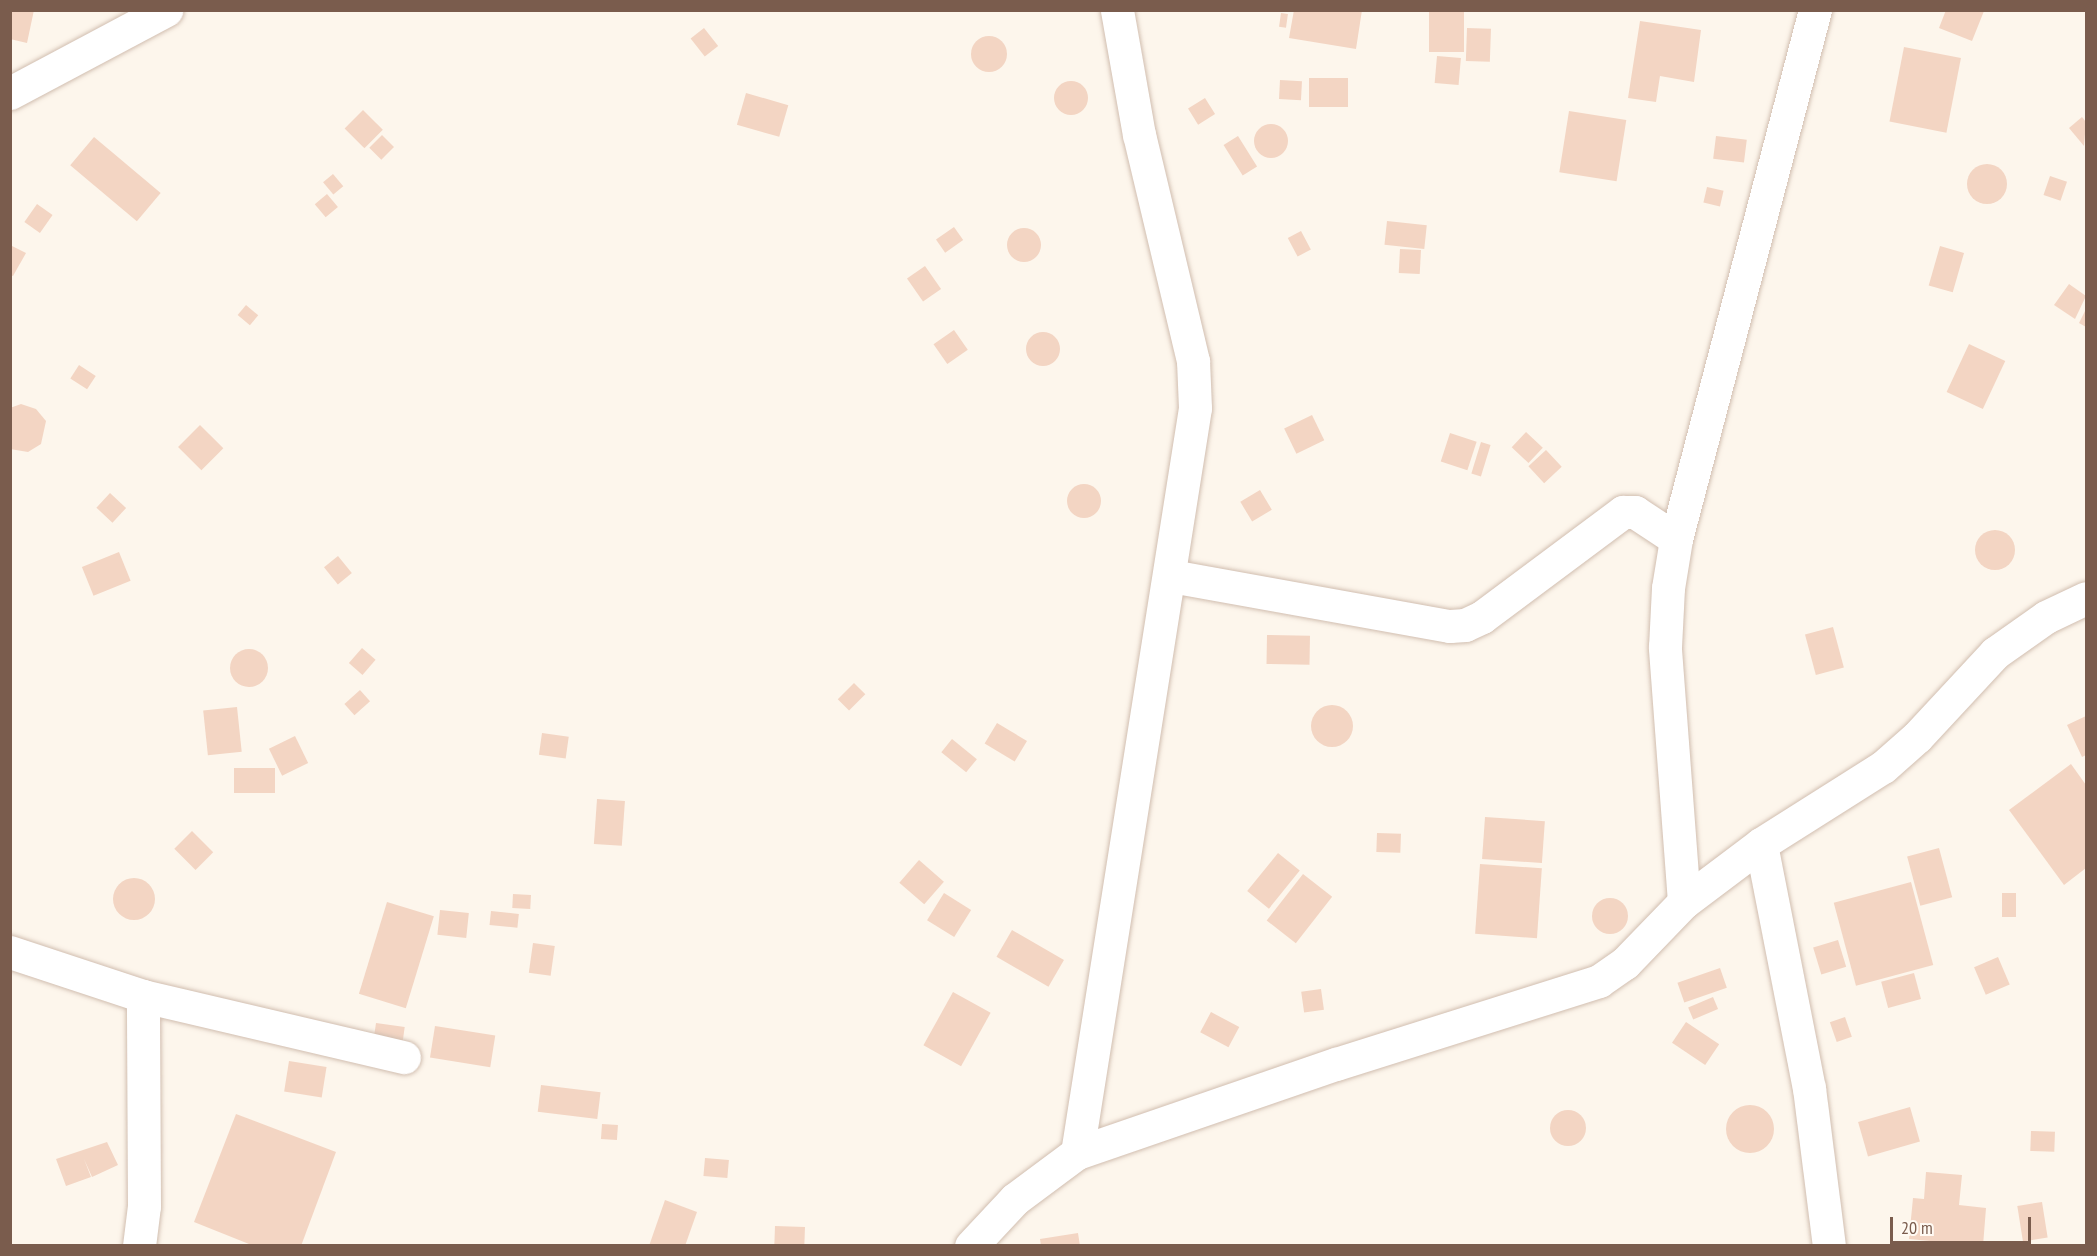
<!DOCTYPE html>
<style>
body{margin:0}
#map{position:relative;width:2097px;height:1256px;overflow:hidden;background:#fdf6ec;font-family:"PT Sans Narrow",sans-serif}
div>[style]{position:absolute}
.building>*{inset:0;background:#f3d5c3;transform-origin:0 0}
.round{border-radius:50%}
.roads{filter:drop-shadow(0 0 2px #d1beb0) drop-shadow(0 0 2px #d1beb0)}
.street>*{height:33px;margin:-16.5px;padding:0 16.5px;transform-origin:16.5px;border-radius:16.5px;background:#fff}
span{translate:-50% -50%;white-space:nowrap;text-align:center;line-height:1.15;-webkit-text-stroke:4.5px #fffaf3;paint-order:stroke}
.frame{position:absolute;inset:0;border:12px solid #7a5c4d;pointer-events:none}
.scale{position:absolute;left:1890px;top:1217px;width:141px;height:27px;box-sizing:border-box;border:3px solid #7a5c4d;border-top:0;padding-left:8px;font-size:18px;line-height:21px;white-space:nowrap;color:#7a5c4d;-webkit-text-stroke:4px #fffaf3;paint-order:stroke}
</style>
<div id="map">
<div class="building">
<i style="clip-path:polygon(10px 10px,34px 10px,27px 43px,10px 39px)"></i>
<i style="clip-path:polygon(1294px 10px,1362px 10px,1356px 49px,1289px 38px)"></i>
<i style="left:1429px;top:10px;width:35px;height:42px"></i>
<i style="clip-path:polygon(1946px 10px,1984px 11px,1972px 41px,1939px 28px)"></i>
<i style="left:1281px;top:13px;width:7px;height:14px;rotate:8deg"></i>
<i style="clip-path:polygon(1640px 21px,1701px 30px,1694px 82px,1660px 76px,1656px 102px,1628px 98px)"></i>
<i style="left:704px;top:28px;width:23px;height:17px;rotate:52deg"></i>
<i style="left:1467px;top:28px;width:24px;height:33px;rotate:2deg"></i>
<i class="round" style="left:971px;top:36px;width:36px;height:36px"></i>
<i style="left:1904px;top:47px;width:58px;height:76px;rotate:11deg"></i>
<i style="left:1437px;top:56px;width:24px;height:27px;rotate:5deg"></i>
<i style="left:1309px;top:78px;width:39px;height:29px"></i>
<i style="left:1280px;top:80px;width:22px;height:19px;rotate:3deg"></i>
<i class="round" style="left:1054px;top:81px;width:34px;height:34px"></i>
<i style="left:746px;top:93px;width:44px;height:33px;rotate:16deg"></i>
<i style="left:1205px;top:98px;width:19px;height:20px;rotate:58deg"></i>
<i style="left:363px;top:110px;width:28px;height:26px;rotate:45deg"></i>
<i style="left:1569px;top:111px;width:58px;height:62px;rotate:9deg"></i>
<i style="clip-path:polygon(2082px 117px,2086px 122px,2084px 146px,2069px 128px)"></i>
<i class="round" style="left:1254px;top:124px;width:34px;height:34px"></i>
<i style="left:382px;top:135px;width:17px;height:18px;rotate:45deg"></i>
<i style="left:1238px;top:136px;width:36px;height:17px;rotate:58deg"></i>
<i style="left:1716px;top:136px;width:31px;height:23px;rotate:7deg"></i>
<i style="left:94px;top:137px;width:87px;height:37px;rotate:40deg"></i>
<i class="round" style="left:1967px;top:164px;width:40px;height:40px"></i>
<i style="left:333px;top:174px;width:16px;height:13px;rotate:50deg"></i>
<i style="left:2050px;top:176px;width:18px;height:20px;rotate:19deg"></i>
<i style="left:1707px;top:187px;width:17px;height:16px;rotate:13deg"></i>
<i style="left:327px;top:194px;width:17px;height:16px;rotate:50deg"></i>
<i style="left:37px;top:204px;width:19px;height:22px;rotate:35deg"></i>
<i style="left:1387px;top:221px;width:40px;height:24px;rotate:6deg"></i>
<i style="left:954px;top:227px;width:16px;height:22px;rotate:55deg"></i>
<i class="round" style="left:1007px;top:228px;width:34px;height:34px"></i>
<i style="left:1301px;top:231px;width:21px;height:15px;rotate:62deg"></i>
<i style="clip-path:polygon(10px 245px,26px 253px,13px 276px,10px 275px)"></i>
<i style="left:1940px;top:246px;width:25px;height:41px;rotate:16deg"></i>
<i style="left:1400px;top:249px;width:21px;height:24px;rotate:3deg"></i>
<i style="left:925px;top:266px;width:28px;height:22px;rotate:55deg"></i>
<i style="clip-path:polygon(2069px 284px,2086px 296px,2075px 319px,2054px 305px)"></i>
<i style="left:246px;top:305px;width:16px;height:13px;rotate:40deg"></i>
<i style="clip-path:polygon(2086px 309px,2086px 327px,2079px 323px)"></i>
<i style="left:954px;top:330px;width:24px;height:25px;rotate:55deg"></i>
<i class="round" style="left:1026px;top:332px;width:34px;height:34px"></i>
<i style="left:1969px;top:344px;width:40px;height:53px;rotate:25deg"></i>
<i style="left:79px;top:365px;width:20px;height:16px;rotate:33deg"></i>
<i style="clip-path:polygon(21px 404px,36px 409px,46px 421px,41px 444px,28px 452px,10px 449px,10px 408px)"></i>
<i style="left:1312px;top:415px;width:28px;height:31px;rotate:64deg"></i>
<i style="left:200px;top:425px;width:33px;height:31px;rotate:45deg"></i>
<i style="left:1526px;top:432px;width:23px;height:21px;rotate:43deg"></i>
<i style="left:1450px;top:433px;width:28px;height:30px;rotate:18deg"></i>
<i style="left:1481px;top:442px;width:10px;height:33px;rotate:17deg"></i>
<i style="left:1546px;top:450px;width:23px;height:24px;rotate:47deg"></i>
<i class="round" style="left:1067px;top:484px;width:34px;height:34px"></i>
<i style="left:1260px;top:490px;width:23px;height:23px;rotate:59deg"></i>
<i style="left:110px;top:493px;width:22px;height:20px;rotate:43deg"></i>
<i class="round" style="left:1975px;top:530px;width:40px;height:40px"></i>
<i style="left:119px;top:552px;width:31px;height:40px;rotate:68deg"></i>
<i style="left:338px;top:556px;width:22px;height:18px;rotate:51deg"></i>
<i style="left:1833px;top:627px;width:42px;height:29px;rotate:75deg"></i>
<i style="left:1267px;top:635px;width:43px;height:29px;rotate:1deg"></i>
<i style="left:362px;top:648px;width:18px;height:20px;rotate:41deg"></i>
<i class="round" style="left:230px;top:649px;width:38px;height:38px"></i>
<i style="left:854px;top:683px;width:16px;height:23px;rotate:45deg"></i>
<i style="left:360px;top:690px;width:15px;height:21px;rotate:48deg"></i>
<i class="round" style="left:1311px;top:705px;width:42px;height:42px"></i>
<i style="left:237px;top:707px;width:45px;height:34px;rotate:84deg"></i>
<i style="clip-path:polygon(2086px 716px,2086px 755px,2082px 757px,2067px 725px)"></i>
<i style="left:997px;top:723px;width:35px;height:24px;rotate:31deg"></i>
<i style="left:542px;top:733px;width:27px;height:22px;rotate:8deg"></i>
<i style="left:295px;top:736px;width:30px;height:29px;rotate:64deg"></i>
<i style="left:952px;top:739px;width:32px;height:17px;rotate:39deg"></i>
<i style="clip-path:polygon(2071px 764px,2086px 785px,2086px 868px,2064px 885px,2009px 810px)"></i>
<i style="left:275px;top:768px;width:25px;height:41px;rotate:90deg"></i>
<i style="left:597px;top:799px;width:28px;height:45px;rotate:4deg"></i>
<i style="left:1485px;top:817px;width:60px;height:42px;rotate:4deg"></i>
<i style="left:192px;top:831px;width:30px;height:25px;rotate:45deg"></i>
<i style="left:1377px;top:833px;width:24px;height:19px;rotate:2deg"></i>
<i style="left:1939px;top:848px;width:51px;height:33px;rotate:75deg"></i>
<i style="left:1278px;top:853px;width:28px;height:49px;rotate:39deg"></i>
<i style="left:919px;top:860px;width:33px;height:30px;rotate:41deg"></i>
<i style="left:1480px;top:864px;width:62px;height:70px;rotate:4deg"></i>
<i style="left:1303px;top:874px;width:37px;height:59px;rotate:38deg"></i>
<i class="round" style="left:113px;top:878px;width:42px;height:42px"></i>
<i style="left:1911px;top:882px;width:86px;height:80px;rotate:75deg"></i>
<i style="left:944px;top:893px;width:32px;height:32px;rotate:32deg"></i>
<i style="left:2002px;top:893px;width:14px;height:24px"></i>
<i style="left:513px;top:894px;width:18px;height:14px;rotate:3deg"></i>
<i class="round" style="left:1592px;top:898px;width:36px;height:36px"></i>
<i style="left:387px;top:902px;width:49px;height:96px;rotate:17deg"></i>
<i style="left:440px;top:910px;width:29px;height:25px;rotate:6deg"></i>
<i style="left:491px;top:911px;width:28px;height:14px;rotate:6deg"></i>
<i style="left:1012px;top:930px;width:60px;height:31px;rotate:30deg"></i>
<i style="left:1838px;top:940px;width:28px;height:26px;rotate:73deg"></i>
<i style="left:533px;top:943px;width:22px;height:30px;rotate:8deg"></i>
<i style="left:1998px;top:957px;width:30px;height:26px;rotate:67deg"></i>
<i style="left:1720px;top:968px;width:21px;height:45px;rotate:71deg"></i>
<i style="left:1914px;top:973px;width:27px;height:34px;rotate:75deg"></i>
<i style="left:1321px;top:989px;width:21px;height:20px;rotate:82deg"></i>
<i style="left:953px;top:992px;width:43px;height:61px;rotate:29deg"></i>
<i style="left:1713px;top:997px;width:13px;height:27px;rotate:67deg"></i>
<i style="left:1211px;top:1012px;width:32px;height:23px;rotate:28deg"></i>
<i style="left:1845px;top:1017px;width:21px;height:16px;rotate:71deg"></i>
<i style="left:1686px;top:1022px;width:40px;height:25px;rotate:34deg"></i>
<i style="left:376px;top:1023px;width:29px;height:21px;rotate:8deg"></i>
<i style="left:435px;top:1026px;width:61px;height:32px;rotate:9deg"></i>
<i style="left:289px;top:1061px;width:38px;height:31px;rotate:9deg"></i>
<i style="left:541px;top:1085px;width:60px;height:27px;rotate:7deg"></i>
<i class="round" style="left:1726px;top:1105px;width:48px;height:48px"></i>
<i style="left:1910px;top:1107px;width:36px;height:54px;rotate:74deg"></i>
<i class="round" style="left:1550px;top:1110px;width:36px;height:36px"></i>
<i style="clip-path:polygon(236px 1114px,336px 1152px,301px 1246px,254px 1246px,194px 1222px)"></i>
<i style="left:602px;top:1124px;width:16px;height:15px;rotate:4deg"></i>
<i style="left:2031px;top:1131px;width:24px;height:20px;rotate:2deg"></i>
<i style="clip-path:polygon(107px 1142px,118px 1165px,92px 1177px,84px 1159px,91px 1177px,66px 1186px,56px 1159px)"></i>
<i style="left:705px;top:1158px;width:24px;height:18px;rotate:5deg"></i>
<i style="clip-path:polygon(1926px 1172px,1962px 1175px,1959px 1205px,1986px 1208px,1983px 1246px,1909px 1239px,1913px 1198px,1924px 1199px)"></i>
<i style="clip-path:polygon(665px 1200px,697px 1212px,685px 1246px,649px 1246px)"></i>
<i style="left:2042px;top:1202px;width:36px;height:25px;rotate:81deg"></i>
<i style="left:775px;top:1226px;width:30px;height:20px;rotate:2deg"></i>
<i style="clip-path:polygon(1078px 1233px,1080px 1246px,1041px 1246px,1040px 1239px)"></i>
</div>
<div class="roads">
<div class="street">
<i style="left:10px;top:93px;width:177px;rotate:-28deg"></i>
<i style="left:1171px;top:576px;width:283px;rotate:10.2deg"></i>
<i style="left:1450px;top:626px;width:15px;rotate:-4deg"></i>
<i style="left:1465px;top:625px;width:19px;rotate:-25deg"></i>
<i style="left:1482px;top:617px;width:176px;rotate:-36.7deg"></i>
<i style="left:1623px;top:512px;width:12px"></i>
<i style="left:1635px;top:512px;width:49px;rotate:33.4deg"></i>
<i style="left:1761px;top:844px;width:249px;rotate:78.9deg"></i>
<i style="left:1809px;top:1088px;width:159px;rotate:82.8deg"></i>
<i style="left:1684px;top:902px;width:256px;rotate:-94.3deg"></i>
<i style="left:1665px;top:647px;width:59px;rotate:-87.1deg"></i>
<i style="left:1668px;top:588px;width:50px;rotate:-80.7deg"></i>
<i style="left:1676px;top:539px;width:547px;rotate:-75.28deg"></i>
<i style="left:10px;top:952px;width:140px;rotate:18.3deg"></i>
<i style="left:143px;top:996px;width:268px;rotate:13.2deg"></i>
<i style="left:1077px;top:1153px;width:274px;rotate:-19deg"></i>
<i style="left:1336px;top:1064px;width:276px;rotate:-17.5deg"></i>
<i style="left:1599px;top:981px;width:32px;rotate:-35deg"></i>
<i style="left:1625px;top:963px;width:85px;rotate:-46deg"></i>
<i style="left:1684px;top:902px;width:96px;rotate:-37deg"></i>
<i style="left:1761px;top:844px;width:144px;rotate:-32.3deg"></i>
<i style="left:1883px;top:767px;width:45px;rotate:-41.4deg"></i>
<i style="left:1917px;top:737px;width:115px;rotate:-47.1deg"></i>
<i style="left:1995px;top:653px;width:62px;rotate:-35.2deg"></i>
<i style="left:2046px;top:617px;width:44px;rotate:-25.4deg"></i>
<i style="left:139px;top:1246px;width:40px;rotate:-82.9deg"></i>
<i style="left:144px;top:1206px;width:210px;rotate:-90.3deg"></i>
<i style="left:971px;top:1246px;width:64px;rotate:-46.9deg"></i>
<i style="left:1015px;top:1199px;width:77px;rotate:-36.6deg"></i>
<i style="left:1077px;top:1153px;width:754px;rotate:-81deg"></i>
<i style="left:1195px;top:408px;width:47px;rotate:-92.4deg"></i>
<i style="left:1193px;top:361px;width:232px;rotate:-103.4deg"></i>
<i style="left:1139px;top:135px;width:127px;rotate:-100deg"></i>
</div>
</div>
<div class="frame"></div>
<div class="scale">20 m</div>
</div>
